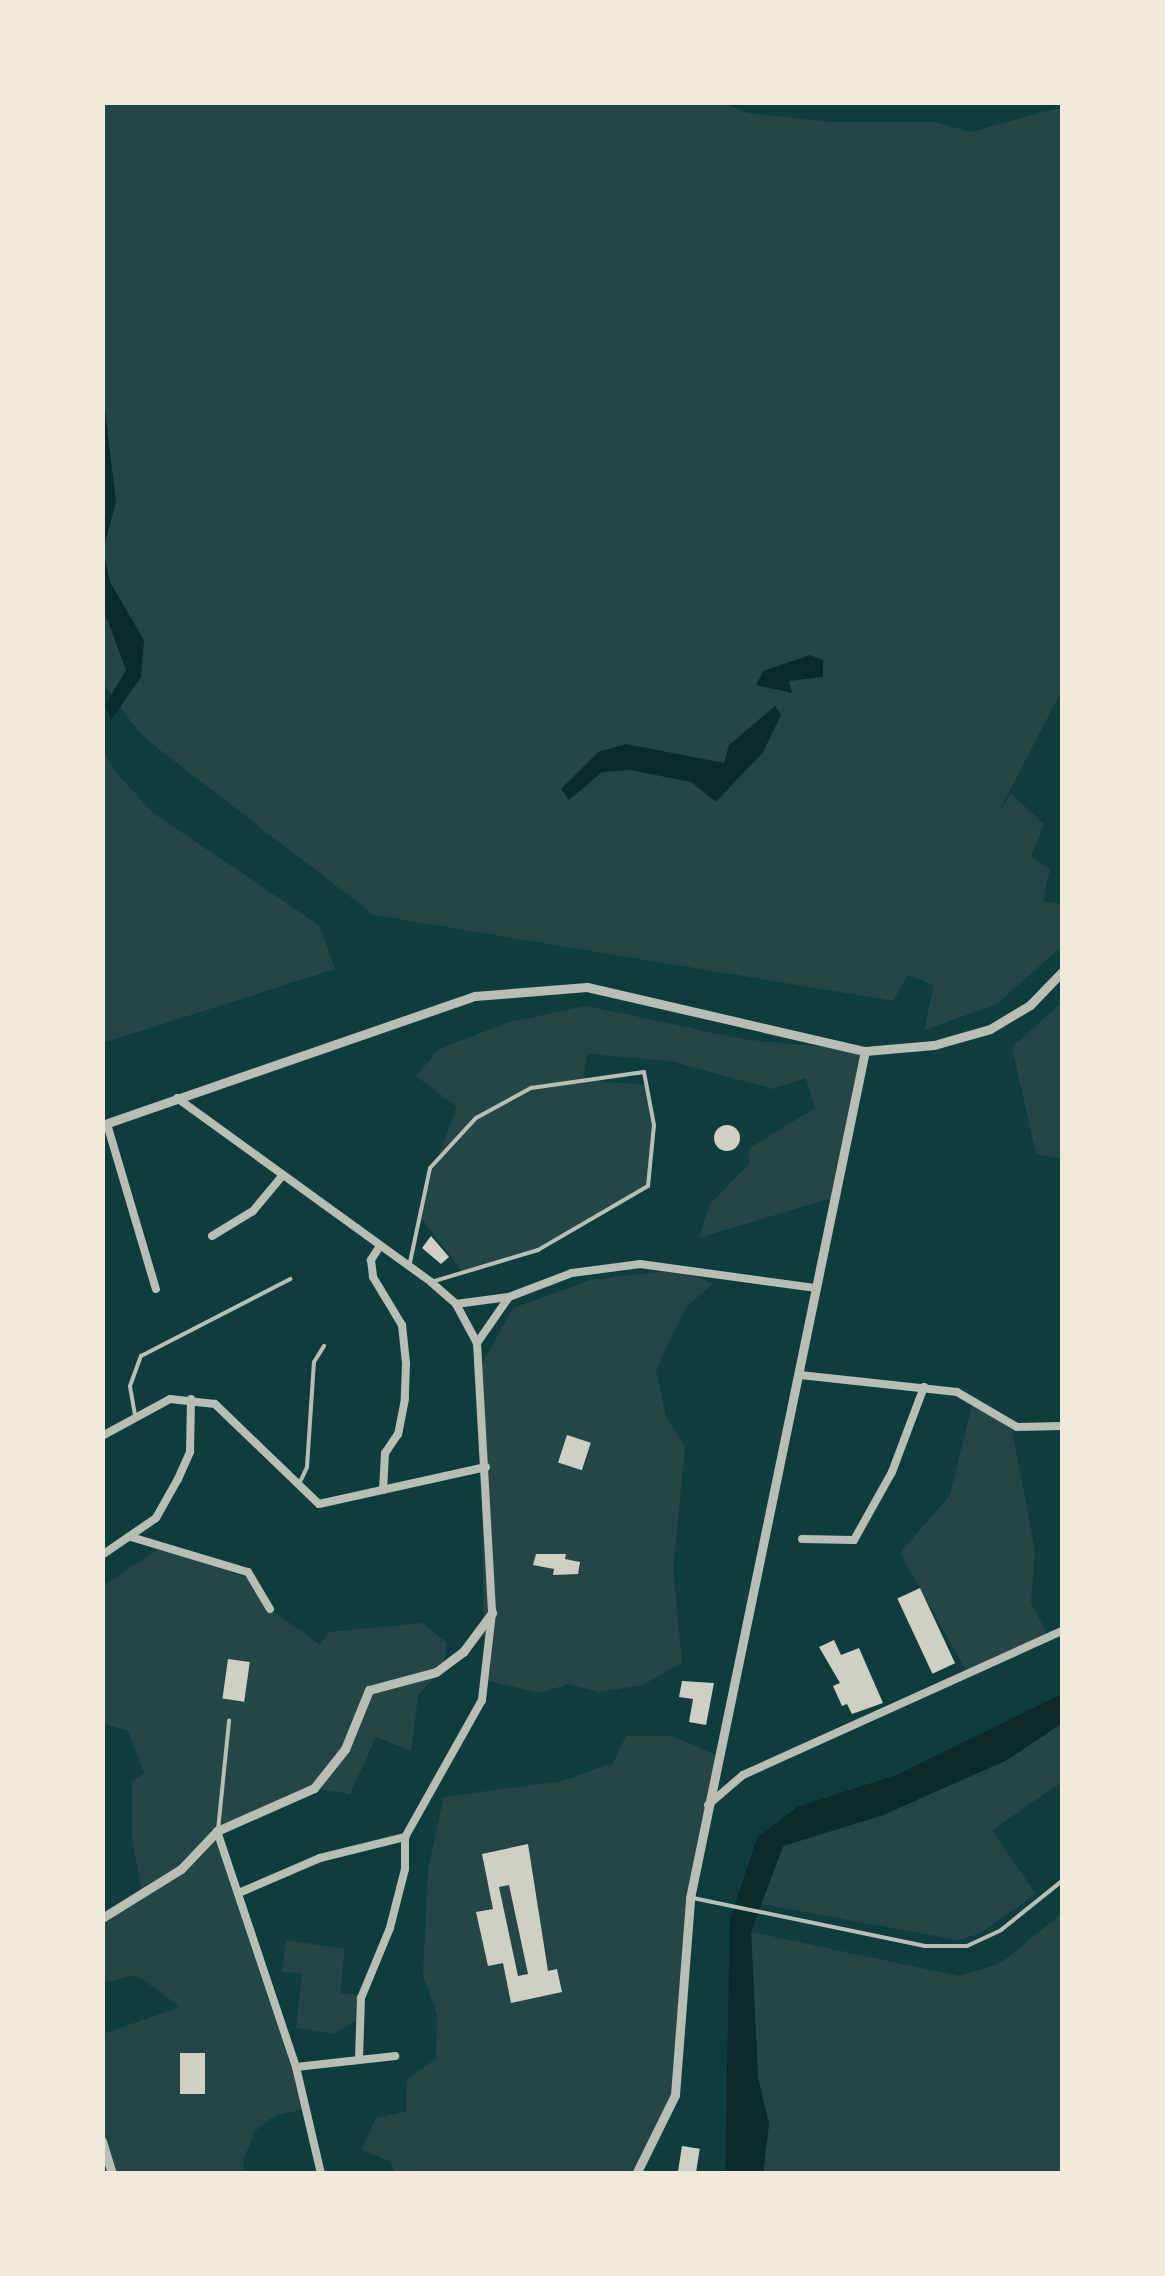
<!DOCTYPE html>
<style>
body{margin:0}
#map{position:relative;width:1165px;height:2276px;overflow:hidden;background:#0f3d3e;font-family:Helvetica,sans-serif}
div>[style]{position:absolute}
.green>*{inset:0;background:#244646}
.water>*{inset:0;background:#0a2a2b}
.building>*{inset:0;background:#cfcfc3;transform-origin:0 0}
.round{border-radius:50%}
.service>*{height:4px;margin:-2px;padding:0 2px;transform-origin:2px;border-radius:2px;background:#b8beb3}
.minor>*{height:8px;margin:-4px;padding:0 4px;transform-origin:4px;border-radius:4px;background:#b8beb3}
.tertiary>*{height:9px;margin:-4.5px;padding:0 4.5px;transform-origin:4.5px;border-radius:4.5px;background:#b8beb3}
span{translate:-50% -50%;white-space:nowrap;text-align:center;line-height:1.15;-webkit-text-stroke:10px #f1e9da;paint-order:stroke}
.frame{position:absolute;inset:0;border:105px solid #f1e9da;pointer-events:none}
</style>
<div id="map">
<div class="green">
<i style="clip-path:polygon(722px 102px,747px 113px,831px 122px,935px 122px,970px 132px,1062px 107px,1062px 690px,999px 811px,1011px 794px,1044px 824px,1031px 856px,1050px 869px,1043px 901px,1062px 904px,1062px 946px,997px 1004px,924px 1030px,934px 985px,908px 975px,893px 1001px,374px 915px,142px 736px,103px 683px,102px 103px)"></i>
<i style="clip-path:polygon(102px 747px,114px 770px,153px 813px,319px 925px,335px 969px,103px 1043px)"></i>
<i style="clip-path:polygon(1062px 1002px,1062px 1159px,1036px 1154px,1012px 1047px)"></i>
<i style="clip-path:polygon(587px 1006px,742px 1039px,865px 1051px,835px 1197px,699px 1238px,709px 1205px,750px 1163px,748px 1149px,815px 1108px,806px 1078px,772px 1089px,670px 1061px,587px 1054px,583px 1080px,647px 1085px,655px 1131px,648px 1186px,538px 1250px,463px 1273px,417px 1212px,457px 1107px,416px 1076px,439px 1049px,509px 1022px)"></i>
<i style="clip-path:polygon(680px 1269px,713px 1284px,686px 1307px,656px 1370px,666px 1417px,685px 1447px,673px 1568px,682px 1662px,643px 1685px,599px 1692px,569px 1684px,540px 1693px,484px 1680px,481px 1366px,513px 1308px,591px 1280px)"></i>
<i style="clip-path:polygon(973px 1402px,1012px 1429px,1035px 1551px,1031px 1603px,1049px 1637px,968px 1674px,900px 1553px,950px 1495px)"></i>
<i style="clip-path:polygon(160px 1548px,254px 1580px,270px 1609px,320px 1645px,328px 1632px,423px 1623px,447px 1643px,443px 1667px,418px 1696px,411px 1751px,376px 1737px,350px 1794px,313px 1788px,218px 1832px,304px 2109px,274px 2116px,255px 2131px,243px 2161px,245px 2173px,112px 2173px,103px 2141px,103px 2034px,180px 2007px,137px 1975px,103px 1983px,103px 1918px,142px 1893px,132px 1838px,132px 1782px,144px 1773px,128px 1731px,103px 1723px,103px 1586px)"></i>
<i style="clip-path:polygon(1062px 1723px,1062px 1782px,992px 1830px,1036px 1894px,979px 1934px,957px 1940px,761px 1904px,783px 1846px,883px 1815px,1007px 1760px)"></i>
<i style="clip-path:polygon(626px 1736px,672px 1736px,718px 1756px,690px 1898px,675px 2095px,636px 2173px,395px 2173px,390px 2161px,361px 2150px,376px 2118px,406px 2111px,407px 2079px,436px 2059px,437px 2015px,423px 1975px,428px 1869px,444px 1797px,562px 1781px,613px 1763px)"></i>
<i style="clip-path:polygon(1062px 1913px,1062px 2173px,763px 2173px,769px 2124px,758px 2078px,751px 1932px,959px 1976px,1001px 1963px)"></i>
<i style="clip-path:polygon(286px 1940px,345px 1949px,340px 1993px,357px 1995px,356px 2020px,334px 2034px,296px 2028px,302px 1974px,282px 1971px)"></i>
</div>
<div class="water">
<i style="clip-path:polygon(102px 384px,116px 502px,103px 550px,110px 582px,144px 640px,141px 677px,111px 720px,105px 705px,126px 670px,103px 608px)"></i>
<i style="clip-path:polygon(810px 655px,823px 660px,823px 677px,789px 681px,792px 693px,756px 685px,763px 671px)"></i>
<i style="clip-path:polygon(775px 706px,781px 715px,763px 752px,716px 802px,691px 782px,630px 770px,602px 772px,569px 800px,561px 789px,598px 752px,626px 744px,724px 763px,729px 745px)"></i>
<i style="clip-path:polygon(1062px 1694px,1062px 1723px,1007px 1760px,883px 1815px,783px 1846px,751px 1932px,758px 2078px,769px 2124px,763px 2173px,725px 2174px,730px 1919px,757px 1838px,797px 1807px,896px 1775px)"></i>
</div>
<div class="building">
<i class="round" style="left:714px;top:1125px;width:26px;height:26px"></i>
<i style="clip-path:polygon(431px 1236px,449px 1257px,441px 1264px,422px 1248px)"></i>
<i style="left:567px;top:1435px;width:25px;height:29px;rotate:18deg"></i>
<i style="clip-path:polygon(536px 1554px,566px 1554px,565px 1559px,580px 1562px,578px 1574px,553px 1575px,554px 1569px,533px 1565px)"></i>
<i style="left:920px;top:1588px;width:83px;height:25px;rotate:65deg"></i>
<i style="clip-path:polygon(834px 1640px,841px 1655px,859px 1648px,883px 1703px,852px 1714px,847px 1704px,842px 1706px,833px 1686px,840px 1683px,819px 1647px)"></i>
<i style="left:228px;top:1659px;width:22px;height:40px;rotate:8deg"></i>
<i style="clip-path:polygon(682px 1681px,714px 1683px,706px 1725px,689px 1722px,693px 1699px,679px 1697px)"></i>
<i style="clip-path:polygon(evenodd,528px 1844px,548px 1971px,557px 1969px,562px 1992px,511px 2003px,503px 1963px,488px 1966px,476px 1912px,493px 1909px,482px 1854px,528px 1844px,509px 1885px,528px 1974px,518px 1976px,499px 1887px,509px 1885px)"></i>
<i style="left:180px;top:2053px;width:25px;height:41px"></i>
<i style="left:682px;top:2146px;width:18px;height:28px;rotate:9deg"></i>
</div>
<div class="service">
<i style="left:409px;top:1267px;width:101px;rotate:-78deg"></i>
<i style="left:430px;top:1168px;width:68px;rotate:-47.4deg"></i>
<i style="left:476px;top:1118px;width:63px;rotate:-28.6deg"></i>
<i style="left:531px;top:1088px;width:114px;rotate:-8.1deg"></i>
<i style="left:644px;top:1072px;width:54px;rotate:79.3deg"></i>
<i style="left:654px;top:1125px;width:61px;rotate:95.6deg"></i>
<i style="left:648px;top:1186px;width:127px;rotate:149.8deg"></i>
<i style="left:538px;top:1250px;width:112px;rotate:163.3deg"></i>
<i style="left:135px;top:1415px;width:29px;rotate:-100deg"></i>
<i style="left:130px;top:1386px;width:32px;rotate:-70deg"></i>
<i style="left:141px;top:1356px;width:168px;rotate:-27.3deg"></i>
<i style="left:301px;top:1480px;width:14px;rotate:-65deg"></i>
<i style="left:307px;top:1467px;width:105px;rotate:-86.2deg"></i>
<i style="left:314px;top:1362px;width:19px;rotate:-58deg"></i>
<i style="left:218px;top:1830px;width:110px;rotate:-84.2deg"></i>
<i style="left:693px;top:1898px;width:237px;rotate:11.7deg"></i>
<i style="left:925px;top:1946px;width:42px"></i>
<i style="left:967px;top:1946px;width:38px;rotate:-25deg"></i>
<i style="left:1001px;top:1930px;width:78px;rotate:-38.8deg"></i>
</div>
<div class="minor">
<i style="left:177px;top:1098px;width:314px;rotate:35.9deg"></i>
<i style="left:431px;top:1282px;width:33px;rotate:41deg"></i>
<i style="left:456px;top:1304px;width:44px;rotate:61.7deg"></i>
<i style="left:477px;top:1343px;width:270px;rotate:86.8deg"></i>
<i style="left:492px;top:1613px;width:88px;rotate:96.6deg"></i>
<i style="left:482px;top:1700px;width:157px;rotate:119.3deg"></i>
<i style="left:405px;top:1837px;width:32px;rotate:90deg"></i>
<i style="left:405px;top:1869px;width:61px;rotate:104.3deg"></i>
<i style="left:390px;top:1928px;width:76px;rotate:112.5deg"></i>
<i style="left:361px;top:1998px;width:59px;rotate:91.9deg"></i>
<i style="left:107px;top:1124px;width:172px;rotate:73.5deg"></i>
<i style="left:212px;top:1236px;width:48px;rotate:-31.4deg"></i>
<i style="left:253px;top:1211px;width:47px;rotate:-50.2deg"></i>
<i style="left:380px;top:1246px;width:17px;rotate:123deg"></i>
<i style="left:371px;top:1260px;width:17px;rotate:83deg"></i>
<i style="left:373px;top:1277px;width:56px;rotate:58.9deg"></i>
<i style="left:402px;top:1325px;width:38px;rotate:84deg"></i>
<i style="left:406px;top:1363px;width:36px;rotate:92deg"></i>
<i style="left:405px;top:1399px;width:36px;rotate:101deg"></i>
<i style="left:398px;top:1434px;width:23px;rotate:124deg"></i>
<i style="left:385px;top:1453px;width:37px;rotate:93deg"></i>
<i style="left:456px;top:1304px;width:53px;rotate:-7.5deg"></i>
<i style="left:509px;top:1297px;width:67px;rotate:-20.9deg"></i>
<i style="left:572px;top:1273px;width:69px;rotate:-7.5deg"></i>
<i style="left:640px;top:1264px;width:178px;rotate:7.8deg"></i>
<i style="left:477px;top:1343px;width:56px;rotate:-55.2deg"></i>
<i style="left:800px;top:1375px;width:158px;rotate:6.2deg"></i>
<i style="left:957px;top:1392px;width:69px;rotate:30.3deg"></i>
<i style="left:1017px;top:1427px;width:45px;rotate:-1.3deg"></i>
<i style="left:102px;top:1436px;width:77px;rotate:-28.6deg"></i>
<i style="left:170px;top:1399px;width:45px;rotate:6.3deg"></i>
<i style="left:215px;top:1404px;width:144px;rotate:43.9deg"></i>
<i style="left:319px;top:1504px;width:171px;rotate:-12.5deg"></i>
<i style="left:131px;top:1537px;width:122px;rotate:16.7deg"></i>
<i style="left:248px;top:1572px;width:43px;rotate:59.3deg"></i>
<i style="left:802px;top:1539px;width:52px;rotate:1.1deg"></i>
<i style="left:854px;top:1540px;width:78px;rotate:-60.8deg"></i>
<i style="left:892px;top:1472px;width:91px;rotate:-69.4deg"></i>
<i style="left:102px;top:1555px;width:65px;rotate:-34.4deg"></i>
<i style="left:156px;top:1518px;width:45px;rotate:-60.6deg"></i>
<i style="left:178px;top:1479px;width:30px;rotate:-66deg"></i>
<i style="left:190px;top:1452px;width:53px;rotate:-88.9deg"></i>
<i style="left:708px;top:1805px;width:46px;rotate:-40.6deg"></i>
<i style="left:743px;top:1775px;width:350px;rotate:-24.3deg"></i>
<i style="left:217px;top:1831px;width:249px;rotate:71.5deg"></i>
<i style="left:296px;top:2067px;width:110px;rotate:76.8deg"></i>
<i style="left:241px;top:1892px;width:86px;rotate:-23.3deg"></i>
<i style="left:320px;top:1858px;width:88px;rotate:-13.9deg"></i>
<i style="left:296px;top:2067px;width:100px;rotate:-6.3deg"></i>
</div>
<div class="tertiary">
<i style="left:102px;top:1125px;width:395px;rotate:-19.1deg"></i>
<i style="left:475px;top:996px;width:112px;rotate:-4.6deg"></i>
<i style="left:587px;top:987px;width:285px;rotate:13deg"></i>
<i style="left:865px;top:1051px;width:69px;rotate:-5deg"></i>
<i style="left:934px;top:1045px;width:58px;rotate:-15.9deg"></i>
<i style="left:990px;top:1029px;width:47px;rotate:-31deg"></i>
<i style="left:1030px;top:1005px;width:46px;rotate:-45.9deg"></i>
<i style="left:102px;top:1918px;width:93px;rotate:-31.8deg"></i>
<i style="left:181px;top:1869px;width:52px;rotate:-46.5deg"></i>
<i style="left:217px;top:1831px;width:106px;rotate:-23.9deg"></i>
<i style="left:314px;top:1788px;width:50px;rotate:-51.5deg"></i>
<i style="left:345px;top:1749px;width:64px;rotate:-67.9deg"></i>
<i style="left:369px;top:1690px;width:69px;rotate:-15deg"></i>
<i style="left:436px;top:1672px;width:34px;rotate:-37deg"></i>
<i style="left:463px;top:1652px;width:49px;rotate:-53.4deg"></i>
<i style="left:102px;top:2141px;width:34px;rotate:73deg"></i>
<i style="left:636px;top:2174px;width:88px;rotate:-63.7deg"></i>
<i style="left:675px;top:2095px;width:198px;rotate:-85.6deg"></i>
<i style="left:690px;top:1898px;width:865px;rotate:-78.33deg"></i>
</div>
<div class="frame"></div>
</div>
